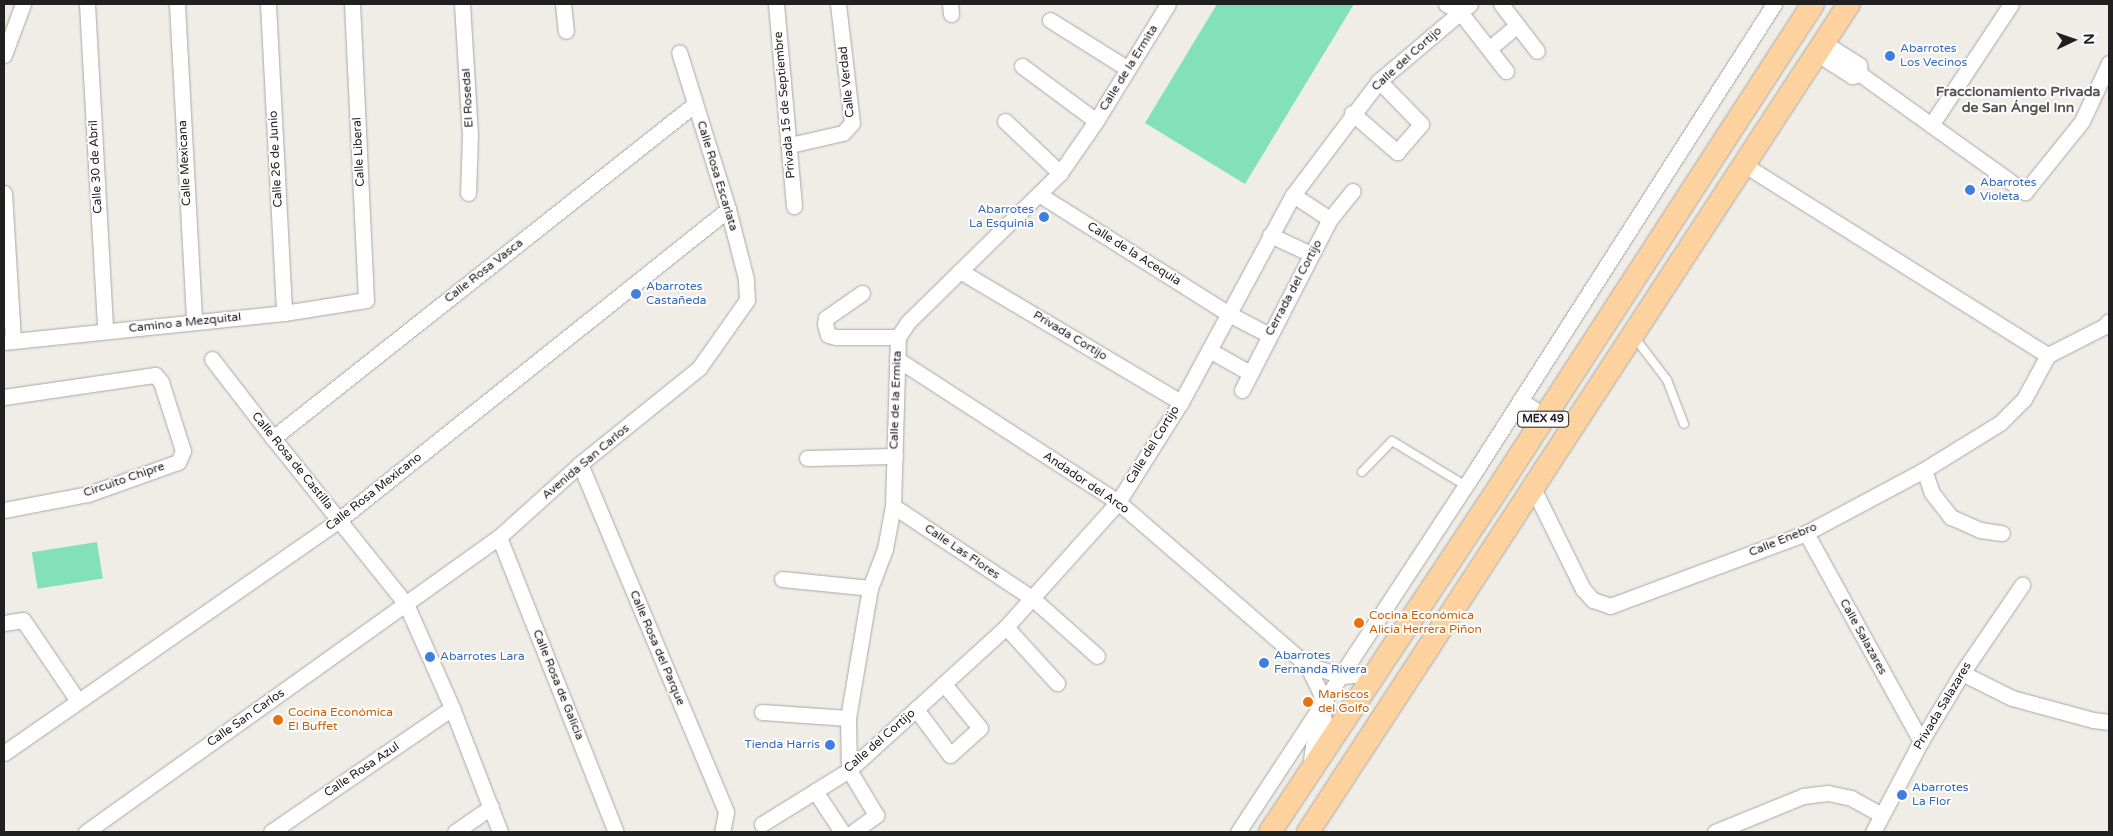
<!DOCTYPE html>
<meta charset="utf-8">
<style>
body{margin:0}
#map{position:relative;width:2113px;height:836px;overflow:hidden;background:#f0ede6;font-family:"Varela Round",sans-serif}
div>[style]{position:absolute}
.pitch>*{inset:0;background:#83e1ba;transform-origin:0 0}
.roads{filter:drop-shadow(0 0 1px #a7a7a7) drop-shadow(0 0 1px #a7a7a7)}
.lane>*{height:8px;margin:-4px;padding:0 4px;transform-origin:4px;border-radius:4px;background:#fff}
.street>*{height:15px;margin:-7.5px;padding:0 7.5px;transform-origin:7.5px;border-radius:7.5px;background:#fff}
.primary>*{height:22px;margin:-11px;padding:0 11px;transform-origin:11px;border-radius:11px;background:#fdd29e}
.dots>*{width:14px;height:14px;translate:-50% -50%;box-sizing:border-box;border:2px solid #fff;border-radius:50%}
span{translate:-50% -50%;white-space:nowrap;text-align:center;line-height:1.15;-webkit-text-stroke:4px #fff;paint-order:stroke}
.shield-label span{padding:1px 4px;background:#fff;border:1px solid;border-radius:4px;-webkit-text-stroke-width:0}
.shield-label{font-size:11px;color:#202020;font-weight:700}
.shop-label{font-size:12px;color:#366cbe}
.left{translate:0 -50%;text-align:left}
.right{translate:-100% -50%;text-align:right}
.street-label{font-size:12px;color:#202020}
.food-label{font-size:12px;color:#c56008}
.neighbourhood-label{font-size:14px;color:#535353;font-weight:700}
.frame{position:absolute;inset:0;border:5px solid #202020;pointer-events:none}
.north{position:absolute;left:2048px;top:15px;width:50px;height:50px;-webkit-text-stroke:4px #fff;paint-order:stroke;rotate:87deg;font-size:14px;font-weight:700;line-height:20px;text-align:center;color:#202020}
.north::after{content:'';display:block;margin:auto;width:18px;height:22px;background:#202020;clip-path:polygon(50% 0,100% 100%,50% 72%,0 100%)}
</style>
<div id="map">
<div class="pitch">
<i style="clip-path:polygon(1217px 4px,1354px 4px,1245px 184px,1145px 123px)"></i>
<i style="left:97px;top:542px;width:37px;height:66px;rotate:81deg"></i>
</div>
<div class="roads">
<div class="lane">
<i style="left:1635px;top:338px;width:53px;rotate:52.7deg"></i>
<i style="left:1667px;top:380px;width:47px;rotate:68.9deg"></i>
<i style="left:1362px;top:472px;width:43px;rotate:-45.9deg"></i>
<i style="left:1392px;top:441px;width:87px;rotate:31.3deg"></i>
</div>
<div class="street">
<i style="left:87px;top:4px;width:327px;rotate:86.8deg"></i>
<i style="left:177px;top:4px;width:318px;rotate:86.9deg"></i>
<i style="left:268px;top:4px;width:309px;rotate:87deg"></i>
<i style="left:462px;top:4px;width:130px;rotate:86.5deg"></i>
<i style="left:470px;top:134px;width:59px;rotate:91.9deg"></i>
<i style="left:563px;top:4px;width:27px;rotate:84deg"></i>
<i style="left:776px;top:4px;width:203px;rotate:84.9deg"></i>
<i style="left:950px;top:4px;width:10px;rotate:84deg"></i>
<i style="left:1446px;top:4px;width:16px;rotate:30deg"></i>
<i style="left:1460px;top:12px;width:75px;rotate:52.1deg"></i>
<i style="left:1501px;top:4px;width:59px;rotate:52.5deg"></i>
<i style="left:1050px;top:20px;width:92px;rotate:32.1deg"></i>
<i style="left:1823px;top:42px;width:43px;rotate:32.6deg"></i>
<i style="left:1859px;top:65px;width:9px;rotate:84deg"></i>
<i style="left:1860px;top:74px;width:203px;rotate:35.6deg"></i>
<i style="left:2025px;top:192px;width:91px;rotate:-51.2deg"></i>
<i style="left:2082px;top:121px;width:64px;rotate:-65deg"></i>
<i style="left:1490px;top:48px;width:35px;rotate:-40deg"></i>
<i style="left:1816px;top:53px;width:43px;rotate:32.6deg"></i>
<i style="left:1852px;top:76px;width:8px;rotate:-14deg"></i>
<i style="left:4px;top:55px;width:54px;rotate:-69.6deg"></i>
<i style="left:1022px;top:66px;width:92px;rotate:36.6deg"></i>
<i style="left:1352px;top:113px;width:60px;rotate:40.9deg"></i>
<i style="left:1397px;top:152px;width:37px;rotate:-49deg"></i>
<i style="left:1421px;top:124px;width:60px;rotate:-134.3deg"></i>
<i style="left:1005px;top:121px;width:76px;rotate:43.4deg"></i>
<i style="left:1931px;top:125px;width:145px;rotate:-56.5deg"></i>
<i style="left:790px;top:145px;width:54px;rotate:-12.8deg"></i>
<i style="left:843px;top:133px;width:13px;rotate:-48deg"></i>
<i style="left:852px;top:123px;width:120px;rotate:-96.7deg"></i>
<i style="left:1743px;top:164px;width:360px;rotate:32.1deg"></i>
<i style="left:4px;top:193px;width:147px;rotate:86.5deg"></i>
<i style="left:1040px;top:195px;width:223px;rotate:32.2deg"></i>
<i style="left:1229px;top:314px;width:45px;rotate:27.7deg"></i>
<i style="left:1293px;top:195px;width:44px;rotate:33deg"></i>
<i style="left:1270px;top:235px;width:45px;rotate:24.9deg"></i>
<i style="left:960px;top:271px;width:257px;rotate:30.7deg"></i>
<i style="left:862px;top:293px;width:44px;rotate:145.2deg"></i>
<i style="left:826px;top:318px;width:6px;rotate:99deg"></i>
<i style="left:825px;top:324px;width:11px;rotate:75deg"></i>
<i style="left:828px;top:335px;width:8px;rotate:14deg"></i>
<i style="left:836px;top:337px;width:62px"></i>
<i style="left:4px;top:342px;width:281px;rotate:-5.9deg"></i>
<i style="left:284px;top:313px;width:83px;rotate:-9deg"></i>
<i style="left:366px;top:300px;width:296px;rotate:-92.7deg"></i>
<i style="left:1209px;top:350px;width:47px;rotate:29.3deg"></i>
<i style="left:2048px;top:355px;width:64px;rotate:-27deg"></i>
<i style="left:2105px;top:326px;width:6px;rotate:-51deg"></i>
<i style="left:212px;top:359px;width:100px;rotate:52.3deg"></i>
<i style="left:273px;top:438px;width:213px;rotate:51.3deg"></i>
<i style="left:406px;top:604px;width:114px;rotate:66.1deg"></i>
<i style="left:452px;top:708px;width:133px;rotate:68.8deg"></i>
<i style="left:897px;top:359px;width:263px;rotate:32.9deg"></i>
<i style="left:1118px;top:502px;width:250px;rotate:40.8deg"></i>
<i style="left:1307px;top:665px;width:37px;rotate:17deg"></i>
<i style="left:1342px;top:676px;width:34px;rotate:-5deg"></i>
<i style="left:1242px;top:390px;width:192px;rotate:-62.8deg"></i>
<i style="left:1330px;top:219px;width:36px;rotate:-51deg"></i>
<i style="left:4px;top:397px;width:153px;rotate:-8.3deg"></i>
<i style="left:155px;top:375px;width:9px;rotate:49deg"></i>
<i style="left:161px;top:382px;width:72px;rotate:72.3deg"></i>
<i style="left:183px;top:451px;width:12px;rotate:114deg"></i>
<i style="left:178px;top:462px;width:96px;rotate:160.4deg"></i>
<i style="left:88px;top:494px;width:86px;rotate:169.2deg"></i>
<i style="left:1520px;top:400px;width:30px;rotate:33deg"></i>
<i style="left:273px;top:438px;width:538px;rotate:-38.36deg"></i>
<i style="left:807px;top:458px;width:88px;rotate:-1.3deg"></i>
<i style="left:580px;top:464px;width:377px;rotate:67.2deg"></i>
<i style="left:726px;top:812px;width:20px;rotate:101deg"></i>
<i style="left:1924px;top:470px;width:24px;rotate:71deg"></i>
<i style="left:1932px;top:493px;width:31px;rotate:52deg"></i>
<i style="left:1951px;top:517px;width:32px;rotate:24deg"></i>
<i style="left:1980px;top:530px;width:22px;rotate:8deg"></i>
<i style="left:1533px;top:488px;width:113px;rotate:63.7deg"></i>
<i style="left:1583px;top:589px;width:15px;rotate:48deg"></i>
<i style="left:1593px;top:600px;width:18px;rotate:19deg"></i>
<i style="left:1610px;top:606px;width:209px;rotate:-20.4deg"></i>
<i style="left:1806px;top:533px;width:134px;rotate:-28.1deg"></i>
<i style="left:1924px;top:470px;width:89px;rotate:-31.7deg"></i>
<i style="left:2000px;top:423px;width:34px;rotate:-45deg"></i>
<i style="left:2024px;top:399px;width:50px;rotate:-61.4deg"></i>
<i style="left:893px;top:506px;width:167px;rotate:33.5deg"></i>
<i style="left:1032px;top:598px;width:87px;rotate:41.7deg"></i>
<i style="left:1806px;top:533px;width:238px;rotate:61.1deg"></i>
<i style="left:499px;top:537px;width:317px;rotate:68.4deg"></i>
<i style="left:782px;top:579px;width:88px;rotate:5.8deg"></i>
<i style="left:4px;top:623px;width:19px;rotate:-9deg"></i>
<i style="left:23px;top:620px;width:98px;rotate:55.8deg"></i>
<i style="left:1006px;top:627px;width:76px;rotate:47.7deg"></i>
<i style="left:1307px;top:665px;width:32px;rotate:64deg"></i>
<i style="left:1321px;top:694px;width:29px;rotate:84deg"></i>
<i style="left:1324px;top:723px;width:25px;rotate:116deg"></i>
<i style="left:1313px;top:746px;width:21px;rotate:98deg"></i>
<i style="left:1962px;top:673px;width:56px;rotate:26.6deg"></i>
<i style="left:2012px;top:698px;width:84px;rotate:15.2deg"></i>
<i style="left:2093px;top:720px;width:16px;rotate:7deg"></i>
<i style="left:916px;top:709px;width:57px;rotate:53.5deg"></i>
<i style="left:950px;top:755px;width:40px;rotate:-42deg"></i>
<i style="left:980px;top:728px;width:57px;rotate:-129.3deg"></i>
<i style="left:762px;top:712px;width:86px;rotate:4deg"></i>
<i style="left:4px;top:753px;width:408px;rotate:-34.8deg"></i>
<i style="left:339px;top:520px;width:498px;rotate:-38.6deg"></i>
<i style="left:815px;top:791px;width:49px;rotate:56.6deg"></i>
<i style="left:762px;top:824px;width:102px;rotate:-31.8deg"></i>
<i style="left:849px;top:770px;width:212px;rotate:-42.3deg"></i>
<i style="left:1006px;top:627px;width:168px;rotate:-48.1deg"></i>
<i style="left:1118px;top:502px;width:118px;rotate:-57.8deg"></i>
<i style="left:1181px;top:402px;width:235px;rotate:-61.6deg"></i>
<i style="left:1293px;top:195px;width:143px;rotate:-53deg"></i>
<i style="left:1379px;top:81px;width:119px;rotate:-40.2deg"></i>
<i style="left:86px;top:832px;width:508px;rotate:-35.54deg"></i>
<i style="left:499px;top:537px;width:109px;rotate:-42deg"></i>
<i style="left:580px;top:464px;width:153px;rotate:-38.9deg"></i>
<i style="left:699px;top:368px;width:83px;rotate:-54.8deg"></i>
<i style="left:747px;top:300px;width:21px;rotate:-93deg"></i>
<i style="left:746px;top:279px;width:72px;rotate:-104.4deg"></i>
<i style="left:728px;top:209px;width:164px;rotate:-107.3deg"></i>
<i style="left:271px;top:832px;width:219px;rotate:-34.4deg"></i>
<i style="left:455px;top:832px;width:44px;rotate:-34.8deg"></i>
<i style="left:853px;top:832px;width:29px;rotate:-36deg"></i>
<i style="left:876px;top:815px;width:52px;rotate:-121deg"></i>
<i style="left:849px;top:770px;width:52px;rotate:-91.1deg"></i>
<i style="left:848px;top:718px;width:132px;rotate:-80.4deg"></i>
<i style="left:870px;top:588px;width:42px;rotate:-69deg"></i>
<i style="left:885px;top:549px;width:44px;rotate:-79.5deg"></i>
<i style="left:893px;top:506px;width:169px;rotate:-88.3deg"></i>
<i style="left:898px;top:337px;width:18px;rotate:-56deg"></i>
<i style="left:908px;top:322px;width:213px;rotate:-44.4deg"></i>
<i style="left:1060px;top:173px;width:63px;rotate:-55.3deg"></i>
<i style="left:1096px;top:121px;width:137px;rotate:-58.4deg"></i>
<i style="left:1238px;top:832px;width:439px;rotate:-56.7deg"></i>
<i style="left:1479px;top:465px;width:547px;rotate:-57.38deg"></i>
<i style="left:1715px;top:832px;width:95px;rotate:-22.2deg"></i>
<i style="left:1803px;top:796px;width:25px;rotate:-7deg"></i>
<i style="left:1828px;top:793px;width:24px;rotate:12deg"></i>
<i style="left:1851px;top:798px;width:35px;rotate:29deg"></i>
<i style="left:1873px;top:832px;width:103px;rotate:-62.2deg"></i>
<i style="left:1921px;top:741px;width:79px;rotate:-58.9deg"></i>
<i style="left:1962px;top:673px;width:107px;rotate:-55.7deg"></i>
</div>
<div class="primary">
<i style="left:1270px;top:832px;width:421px;rotate:-56.4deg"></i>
<i style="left:1503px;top:481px;width:569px;rotate:-56.98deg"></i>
<i style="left:1308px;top:832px;width:989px;rotate:-56.84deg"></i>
</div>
</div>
<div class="dots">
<i style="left:1890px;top:56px;background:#3f7fe0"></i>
<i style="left:1970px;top:190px;background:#3f7fe0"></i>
<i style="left:1044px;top:217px;background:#3f7fe0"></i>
<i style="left:636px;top:294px;background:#3f7fe0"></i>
<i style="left:1359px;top:623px;background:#e8710a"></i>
<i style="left:430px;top:657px;background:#3f7fe0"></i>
<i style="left:1264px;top:663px;background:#3f7fe0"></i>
<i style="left:1308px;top:702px;background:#e8710a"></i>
<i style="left:278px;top:720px;background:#e8710a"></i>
<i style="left:830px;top:745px;background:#3f7fe0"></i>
<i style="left:1902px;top:795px;background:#3f7fe0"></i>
</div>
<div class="shield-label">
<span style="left:1543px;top:419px">MEX 49</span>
</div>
<div class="shop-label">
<span class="left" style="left:1900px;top:56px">Abarrotes<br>Los Vecinos</span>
<span class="left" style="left:1980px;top:190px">Abarrotes<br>Violeta</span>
<span class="right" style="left:1034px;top:217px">Abarrotes<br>La Esquinia</span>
<span class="left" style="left:646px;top:294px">Abarrotes<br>Castañeda</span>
<span class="left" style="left:1274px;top:663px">Abarrotes<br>Fernanda Rivera</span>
<span class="left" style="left:440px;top:657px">Abarrotes Lara</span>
<span class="right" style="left:820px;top:745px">Tienda Harris</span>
<span class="left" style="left:1912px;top:795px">Abarrotes<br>La Flor</span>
</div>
<div class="street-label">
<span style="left:1407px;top:59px;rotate:-42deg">Calle del Cortijo</span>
<span style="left:1129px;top:68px;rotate:-58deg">Calle de la Ermita</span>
<span style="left:847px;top:82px;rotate:-96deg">Calle Verdad</span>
<span style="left:468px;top:98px;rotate:-93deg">El Rosedal</span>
<span style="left:785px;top:105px;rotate:-95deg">Privada 15 de Septiembre</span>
<span style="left:359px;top:152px;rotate:-93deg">Calle Liberal</span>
<span style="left:276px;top:159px;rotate:-93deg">Calle 26 de Junio</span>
<span style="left:185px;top:163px;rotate:-93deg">Calle Mexicana</span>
<span style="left:96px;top:167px;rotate:-93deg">Calle 30 de Abril</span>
<span style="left:717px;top:176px;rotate:73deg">Calle Rosa Escarlata</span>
<span style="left:1134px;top:254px;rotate:32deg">Calle de la Acequia</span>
<span style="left:484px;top:271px;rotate:-38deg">Calle Rosa Vasca</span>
<span style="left:1294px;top:288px;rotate:-62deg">Cerrada del Cortijo</span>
<span style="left:185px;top:323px;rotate:-6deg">Camino a Mezquital</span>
<span style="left:1070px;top:336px;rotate:31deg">Privada Cortijo</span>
<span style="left:896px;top:400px;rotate:-88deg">Calle de la Ermita</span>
<span style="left:1153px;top:445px;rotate:-58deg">Calle del Cortijo</span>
<span style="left:292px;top:461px;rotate:51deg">Calle Rosa de Castilla</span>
<span style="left:586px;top:462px;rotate:-40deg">Avenida San Carlos</span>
<span style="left:124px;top:480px;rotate:-19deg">Circuito Chipre</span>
<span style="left:1086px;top:483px;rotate:34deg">Andador del Arco</span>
<span style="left:374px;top:492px;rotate:-38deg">Calle Rosa Mexicano</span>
<span style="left:1783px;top:540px;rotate:-22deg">Calle Enebro</span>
<span style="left:962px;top:552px;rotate:34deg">Calle Las Flores</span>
<span style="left:1863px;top:637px;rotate:61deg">Calle Salazares</span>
<span style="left:657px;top:648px;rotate:67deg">Calle Rosa del Parque</span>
<span style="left:558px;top:685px;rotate:68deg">Calle Rosa de Galicia</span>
<span style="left:1943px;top:706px;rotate:-59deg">Privada Salazares</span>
<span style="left:246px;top:718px;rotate:-35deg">Calle San Carlos</span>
<span style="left:880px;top:741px;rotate:-41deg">Calle del Cortijo</span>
<span style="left:362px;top:770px;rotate:-34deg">Calle Rosa Azul</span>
</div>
<div class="food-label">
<span class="left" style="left:1369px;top:623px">Cocina Económica<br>Alicia Herrera Piñon</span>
<span class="left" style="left:1318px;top:702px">Mariscos<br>del Golfo</span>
<span class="left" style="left:288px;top:720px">Cocina Económica<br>El Buffet</span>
</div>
<div class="neighbourhood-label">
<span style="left:2018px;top:100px">Fraccionamiento Privada<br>de San Ángel Inn</span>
</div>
<div class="frame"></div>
<div class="north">N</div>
</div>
